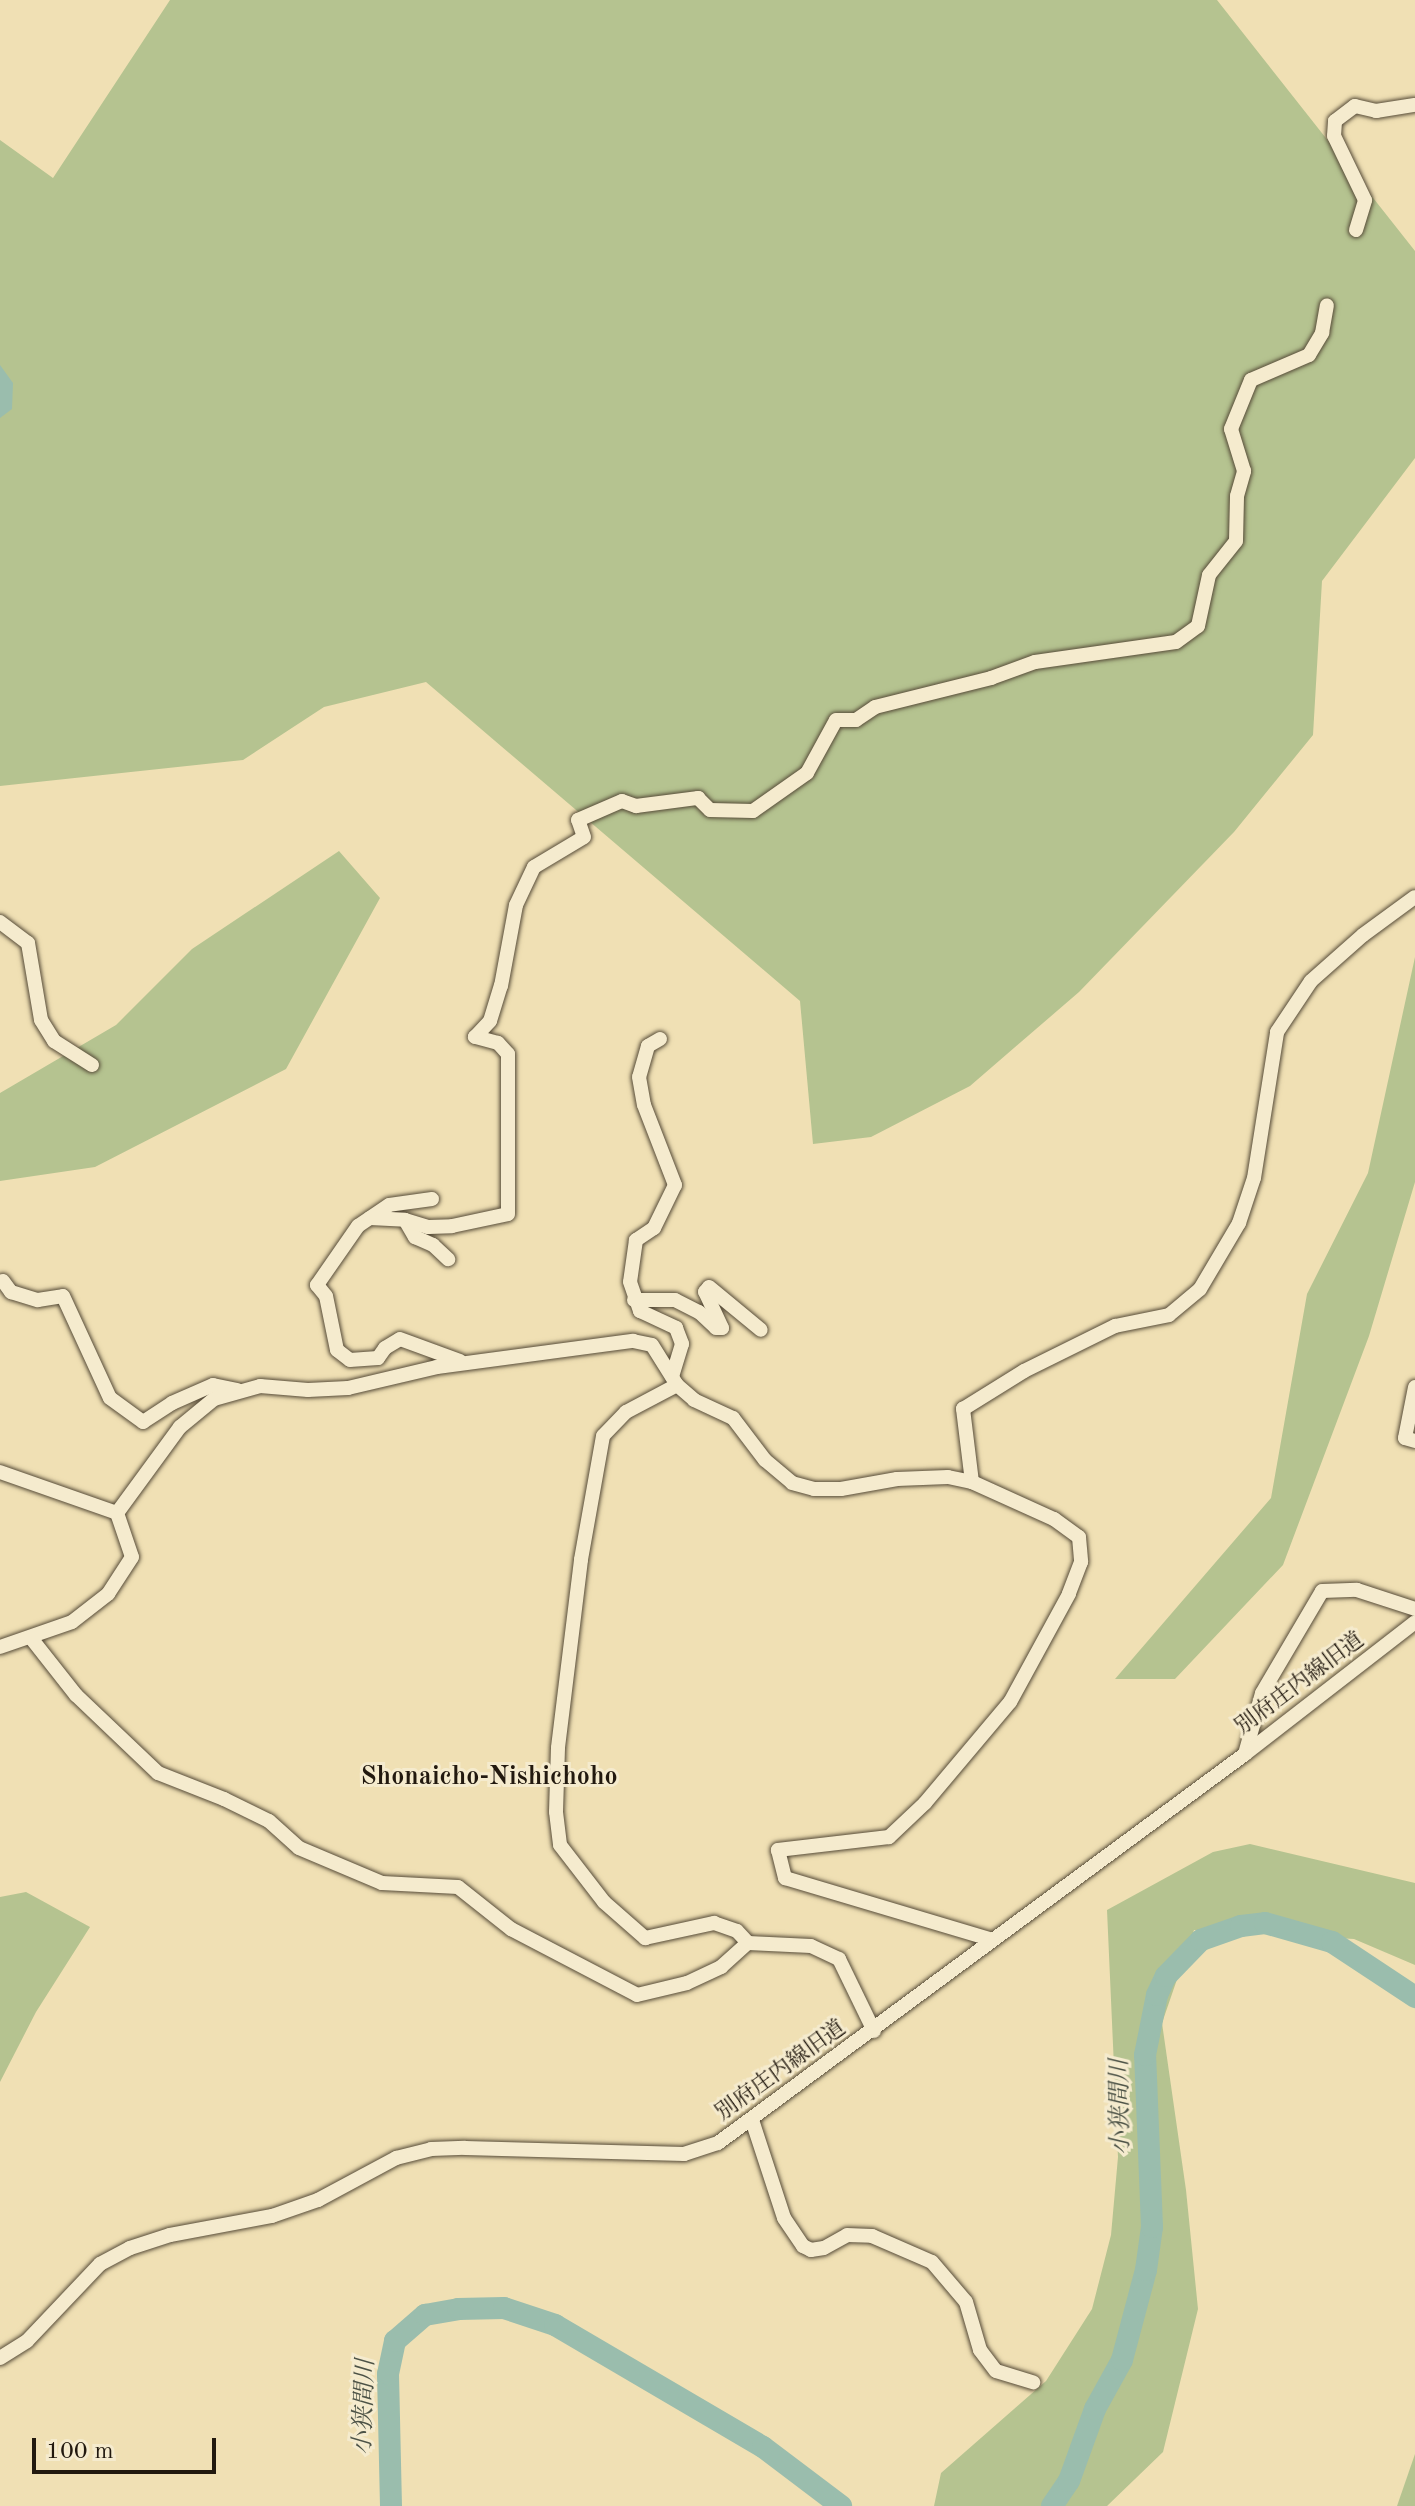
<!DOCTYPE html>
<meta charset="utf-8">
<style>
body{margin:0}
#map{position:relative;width:1415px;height:2506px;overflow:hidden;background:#f0e0b4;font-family:"Old Standard TT","Noto Serif JP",serif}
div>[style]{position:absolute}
.green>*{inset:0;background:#b5c390}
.water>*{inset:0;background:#9abdad}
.river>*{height:22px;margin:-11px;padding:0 11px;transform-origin:11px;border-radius:11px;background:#9abdad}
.roads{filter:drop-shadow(0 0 2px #564b38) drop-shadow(0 0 2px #564b38)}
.minor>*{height:14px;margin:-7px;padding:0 7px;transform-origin:7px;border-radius:7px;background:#f5ebce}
span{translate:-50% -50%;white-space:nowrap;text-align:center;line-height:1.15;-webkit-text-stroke:6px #f5ebce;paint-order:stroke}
.street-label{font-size:22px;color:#22190f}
.water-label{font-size:24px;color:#4c5246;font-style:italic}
.quarter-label{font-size:26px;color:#22190f;font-weight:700}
.scale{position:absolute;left:32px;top:2438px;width:184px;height:36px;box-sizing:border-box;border:4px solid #22190f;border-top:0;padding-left:10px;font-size:24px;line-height:28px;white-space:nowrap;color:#22190f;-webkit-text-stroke:6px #f5ebce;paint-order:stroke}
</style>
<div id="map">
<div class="green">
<i style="clip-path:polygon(170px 0,1217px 0,1415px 251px,1415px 458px,1322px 581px,1313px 735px,1234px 832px,1079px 992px,970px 1086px,871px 1137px,813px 1144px,800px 1001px,426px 682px,324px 707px,243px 760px,0 786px,0 140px,53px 178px)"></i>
<i style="clip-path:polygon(339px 851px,380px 898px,286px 1069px,95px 1167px,0 1181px,0 1093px,116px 1025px,192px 949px)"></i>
<i style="clip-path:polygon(1415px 957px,1415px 1182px,1369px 1336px,1283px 1565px,1175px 1679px,1115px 1679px,1271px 1498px,1307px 1294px,1368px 1173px)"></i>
<i style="clip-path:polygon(1250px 1844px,1415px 1883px,1415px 1965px,1354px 1939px,1194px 1930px,1162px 2023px,1186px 2190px,1198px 2309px,1163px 2452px,1107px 2506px,934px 2506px,941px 2473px,1046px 2381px,1092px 2309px,1111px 2235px,1118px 2157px,1107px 1910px,1213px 1852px)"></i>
<i style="clip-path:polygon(26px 1892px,90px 1927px,36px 2012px,0 2082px,0 1897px)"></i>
<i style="clip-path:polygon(1415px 2454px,1415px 2506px,1397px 2506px)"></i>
</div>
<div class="water">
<i style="clip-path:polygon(0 365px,13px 383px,12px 409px,0 418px)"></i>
</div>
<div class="river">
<i style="left:391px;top:2506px;width:132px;rotate:-91.3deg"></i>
<i style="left:388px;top:2374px;width:34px;rotate:-78deg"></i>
<i style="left:395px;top:2341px;width:40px;rotate:-41deg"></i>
<i style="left:425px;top:2315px;width:34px;rotate:-10deg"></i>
<i style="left:458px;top:2309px;width:46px;rotate:-1.2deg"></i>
<i style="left:504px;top:2308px;width:54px;rotate:18.4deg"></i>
<i style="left:555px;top:2325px;width:241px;rotate:30.4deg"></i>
<i style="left:763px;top:2447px;width:98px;rotate:37.1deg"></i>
<i style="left:1052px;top:2506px;width:30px;rotate:-56deg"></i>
<i style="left:1069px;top:2481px;width:77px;rotate:-70.1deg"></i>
<i style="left:1095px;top:2409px;width:56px;rotate:-61.1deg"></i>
<i style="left:1122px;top:2360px;width:93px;rotate:-75.1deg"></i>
<i style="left:1146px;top:2270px;width:43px;rotate:-82.1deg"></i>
<i style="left:1152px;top:2227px;width:172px;rotate:-92.3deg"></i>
<i style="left:1145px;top:2055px;width:61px;rotate:-78.7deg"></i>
<i style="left:1157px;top:1995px;width:21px;rotate:-65deg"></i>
<i style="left:1166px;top:1976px;width:50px;rotate:-45.8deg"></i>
<i style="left:1201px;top:1940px;width:42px;rotate:-19.3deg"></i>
<i style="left:1241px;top:1926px;width:24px;rotate:-7deg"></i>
<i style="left:1265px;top:1923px;width:70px;rotate:15.8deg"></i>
<i style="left:1332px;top:1942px;width:100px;rotate:33.5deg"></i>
</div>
<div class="roads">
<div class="minor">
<i style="left:1356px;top:230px;width:31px;rotate:-73deg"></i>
<i style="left:1365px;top:200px;width:71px;rotate:-115.8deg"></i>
<i style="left:1334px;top:136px;width:15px;rotate:-86deg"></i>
<i style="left:1335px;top:121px;width:25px;rotate:-37deg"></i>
<i style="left:1355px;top:106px;width:22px;rotate:13deg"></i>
<i style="left:1376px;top:111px;width:39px;rotate:-9deg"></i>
<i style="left:0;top:922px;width:35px;rotate:37deg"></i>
<i style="left:28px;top:943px;width:78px;rotate:80.4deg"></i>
<i style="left:41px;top:1020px;width:25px;rotate:58deg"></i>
<i style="left:54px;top:1041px;width:45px;rotate:32.3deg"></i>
<i style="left:660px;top:1039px;width:14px;rotate:150deg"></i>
<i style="left:648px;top:1046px;width:32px;rotate:106deg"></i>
<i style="left:639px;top:1077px;width:28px;rotate:80deg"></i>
<i style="left:644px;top:1105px;width:86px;rotate:68.8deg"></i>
<i style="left:675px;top:1185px;width:48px;rotate:116deg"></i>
<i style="left:654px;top:1228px;width:22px;rotate:146deg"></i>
<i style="left:636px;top:1240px;width:42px;rotate:98.1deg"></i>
<i style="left:630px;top:1282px;width:31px;rotate:71deg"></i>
<i style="left:640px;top:1311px;width:40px;rotate:25deg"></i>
<i style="left:676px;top:1328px;width:17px;rotate:69deg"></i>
<i style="left:682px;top:1344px;width:34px;rotate:107deg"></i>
<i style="left:432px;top:1199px;width:43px;rotate:172.1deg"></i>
<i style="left:389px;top:1205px;width:37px;rotate:146deg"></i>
<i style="left:358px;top:1226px;width:72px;rotate:124.8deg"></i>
<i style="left:317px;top:1285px;width:14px;rotate:51deg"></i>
<i style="left:326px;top:1296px;width:55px;rotate:78.5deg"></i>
<i style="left:337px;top:1350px;width:16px;rotate:38deg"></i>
<i style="left:350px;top:1360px;width:28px;rotate:-4deg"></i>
<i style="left:378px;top:1358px;width:12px;rotate:-55deg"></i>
<i style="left:385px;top:1348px;width:17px;rotate:-31deg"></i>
<i style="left:400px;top:1339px;width:64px;rotate:20.1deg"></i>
<i style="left:370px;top:1218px;width:35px;rotate:3deg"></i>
<i style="left:405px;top:1220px;width:20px;rotate:60deg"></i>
<i style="left:415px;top:1237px;width:20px;rotate:24deg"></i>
<i style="left:433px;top:1245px;width:21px;rotate:43deg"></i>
<i style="left:405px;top:1220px;width:24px;rotate:17deg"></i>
<i style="left:428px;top:1227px;width:24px;rotate:-2deg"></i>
<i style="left:452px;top:1226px;width:57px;rotate:-12.1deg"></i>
<i style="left:508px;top:1214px;width:160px;rotate:-90deg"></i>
<i style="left:508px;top:1054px;width:15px;rotate:-132deg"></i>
<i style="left:498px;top:1043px;width:24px;rotate:-165deg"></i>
<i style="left:475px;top:1037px;width:22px;rotate:-47deg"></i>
<i style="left:490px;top:1021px;width:37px;rotate:-73deg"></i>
<i style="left:501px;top:986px;width:82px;rotate:-79.5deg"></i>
<i style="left:516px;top:905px;width:42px;rotate:-64.7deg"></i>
<i style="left:534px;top:867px;width:58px;rotate:-31deg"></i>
<i style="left:584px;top:837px;width:18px;rotate:-109deg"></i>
<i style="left:578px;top:820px;width:48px;rotate:-23.4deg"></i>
<i style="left:622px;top:801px;width:15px;rotate:20deg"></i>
<i style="left:636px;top:806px;width:63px;rotate:-7.4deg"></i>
<i style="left:698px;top:798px;width:17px;rotate:45deg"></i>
<i style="left:710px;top:810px;width:43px;rotate:1.3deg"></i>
<i style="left:753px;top:811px;width:66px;rotate:-35.1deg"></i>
<i style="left:807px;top:773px;width:60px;rotate:-61.3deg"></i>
<i style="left:836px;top:720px;width:20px"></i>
<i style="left:856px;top:720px;width:23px;rotate:-34deg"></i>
<i style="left:875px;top:707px;width:120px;rotate:-14deg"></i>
<i style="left:991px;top:678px;width:47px;rotate:-20deg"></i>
<i style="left:1035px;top:662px;width:142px;rotate:-8.1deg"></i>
<i style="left:1176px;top:642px;width:27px;rotate:-36deg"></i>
<i style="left:1198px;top:626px;width:52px;rotate:-77.8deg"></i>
<i style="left:1209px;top:575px;width:43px;rotate:-51.5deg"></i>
<i style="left:1236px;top:541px;width:45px;rotate:-88.7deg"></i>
<i style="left:1237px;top:496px;width:26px;rotate:-74deg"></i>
<i style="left:1244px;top:471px;width:44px;rotate:-107.2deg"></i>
<i style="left:1231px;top:429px;width:53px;rotate:-67.8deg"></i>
<i style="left:1251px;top:380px;width:63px;rotate:-23.3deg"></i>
<i style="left:1309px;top:355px;width:26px;rotate:-59deg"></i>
<i style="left:1322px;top:333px;width:28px;rotate:-80deg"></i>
<i style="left:3px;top:1281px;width:14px;rotate:54deg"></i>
<i style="left:11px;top:1292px;width:28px;rotate:17deg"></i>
<i style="left:38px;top:1300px;width:25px;rotate:-9deg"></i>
<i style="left:63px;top:1296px;width:112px;rotate:65.3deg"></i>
<i style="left:110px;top:1398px;width:41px;rotate:36deg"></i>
<i style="left:143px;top:1422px;width:35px;rotate:-33deg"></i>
<i style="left:172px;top:1403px;width:45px;rotate:-23.7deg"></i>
<i style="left:213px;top:1385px;width:25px;rotate:12deg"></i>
<i style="left:634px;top:1300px;width:41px"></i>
<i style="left:675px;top:1300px;width:27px;rotate:27deg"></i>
<i style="left:699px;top:1312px;width:23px;rotate:43deg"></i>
<i style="left:716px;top:1328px;width:6px"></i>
<i style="left:722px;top:1328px;width:40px;rotate:-115deg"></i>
<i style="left:705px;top:1292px;width:6px;rotate:-51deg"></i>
<i style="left:709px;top:1287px;width:67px;rotate:39.6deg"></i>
<i style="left:677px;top:1385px;width:58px;rotate:152.1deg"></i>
<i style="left:626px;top:1412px;width:33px;rotate:134deg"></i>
<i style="left:603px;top:1436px;width:126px;rotate:100.1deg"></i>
<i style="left:581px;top:1560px;width:189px;rotate:97deg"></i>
<i style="left:558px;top:1748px;width:64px;rotate:91.8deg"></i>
<i style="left:556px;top:1812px;width:33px;rotate:83deg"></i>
<i style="left:560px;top:1845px;width:72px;rotate:52.3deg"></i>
<i style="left:604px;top:1902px;width:55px;rotate:41.3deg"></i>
<i style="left:645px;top:1938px;width:71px;rotate:-12.3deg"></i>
<i style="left:714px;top:1923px;width:24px;rotate:19deg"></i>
<i style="left:737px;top:1931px;width:16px;rotate:47deg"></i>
<i style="left:748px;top:1943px;width:63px;rotate:2.7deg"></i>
<i style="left:811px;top:1946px;width:31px;rotate:25deg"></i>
<i style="left:839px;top:1959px;width:80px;rotate:64.1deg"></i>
<i style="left:1415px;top:1387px;width:52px;rotate:101.1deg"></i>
<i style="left:1405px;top:1438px;width:10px;rotate:17deg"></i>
<i style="left:0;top:1472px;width:124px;rotate:19.3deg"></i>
<i style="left:972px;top:1482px;width:74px;rotate:-97deg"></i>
<i style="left:963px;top:1409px;width:72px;rotate:-31.9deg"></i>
<i style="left:1024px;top:1371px;width:102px;rotate:-26.3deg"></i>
<i style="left:1115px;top:1326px;width:55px;rotate:-11.5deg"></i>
<i style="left:1169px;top:1315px;width:40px;rotate:-40deg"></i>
<i style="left:1200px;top:1289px;width:77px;rotate:-59.4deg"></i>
<i style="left:1239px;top:1223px;width:47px;rotate:-71.6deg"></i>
<i style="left:1254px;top:1178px;width:148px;rotate:-81deg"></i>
<i style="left:1277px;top:1032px;width:61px;rotate:-56.3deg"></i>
<i style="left:1311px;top:981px;width:69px;rotate:-41.5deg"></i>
<i style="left:1363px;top:935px;width:64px;rotate:-36.2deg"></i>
<i style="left:117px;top:1513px;width:107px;rotate:-53.8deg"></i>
<i style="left:180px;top:1427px;width:44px;rotate:-39.5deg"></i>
<i style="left:214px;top:1399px;width:48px;rotate:-15.8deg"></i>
<i style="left:260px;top:1386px;width:48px;rotate:4.8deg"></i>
<i style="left:308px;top:1390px;width:40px;rotate:-2.9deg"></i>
<i style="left:348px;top:1388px;width:91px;rotate:-13.3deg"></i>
<i style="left:437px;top:1367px;width:198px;rotate:-7.6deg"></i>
<i style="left:633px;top:1341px;width:19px;rotate:12deg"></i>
<i style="left:652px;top:1345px;width:47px;rotate:58deg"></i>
<i style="left:677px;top:1385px;width:23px;rotate:41deg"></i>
<i style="left:694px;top:1400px;width:43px;rotate:24.8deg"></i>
<i style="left:733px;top:1418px;width:53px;rotate:52.7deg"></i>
<i style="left:765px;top:1460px;width:35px;rotate:40deg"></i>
<i style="left:792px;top:1483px;width:23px;rotate:15deg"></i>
<i style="left:814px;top:1489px;width:27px"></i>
<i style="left:841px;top:1489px;width:57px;rotate:-10.1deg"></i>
<i style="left:897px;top:1479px;width:51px;rotate:-2.2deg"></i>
<i style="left:948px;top:1477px;width:25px;rotate:12deg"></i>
<i style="left:972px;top:1482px;width:90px;rotate:24.3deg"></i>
<i style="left:1054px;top:1519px;width:31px;rotate:36deg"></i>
<i style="left:1079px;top:1537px;width:25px;rotate:85deg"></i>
<i style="left:1081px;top:1562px;width:34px;rotate:111deg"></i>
<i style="left:1069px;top:1594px;width:123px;rotate:118.6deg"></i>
<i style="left:1010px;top:1702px;width:132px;rotate:130.1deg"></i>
<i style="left:925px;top:1803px;width:50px;rotate:136.6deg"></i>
<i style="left:889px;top:1837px;width:112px;rotate:173.3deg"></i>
<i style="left:778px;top:1850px;width:29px;rotate:76deg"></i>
<i style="left:785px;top:1878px;width:214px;rotate:16.6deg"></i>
<i style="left:31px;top:1638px;width:73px;rotate:51.7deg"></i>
<i style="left:76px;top:1695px;width:113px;rotate:43.6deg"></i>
<i style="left:158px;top:1773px;width:71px;rotate:21.5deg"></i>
<i style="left:224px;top:1799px;width:50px;rotate:26.1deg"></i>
<i style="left:269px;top:1821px;width:40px;rotate:42deg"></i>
<i style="left:299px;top:1848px;width:90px;rotate:22.9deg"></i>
<i style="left:382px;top:1883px;width:76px;rotate:3deg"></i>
<i style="left:458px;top:1887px;width:68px;rotate:38.4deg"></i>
<i style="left:511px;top:1929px;width:142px;rotate:27.6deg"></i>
<i style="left:637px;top:1995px;width:51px;rotate:-13.5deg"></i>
<i style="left:687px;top:1983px;width:38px;rotate:-25deg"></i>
<i style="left:721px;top:1967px;width:36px;rotate:-42deg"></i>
<i style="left:0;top:1647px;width:76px;rotate:-19.1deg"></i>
<i style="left:72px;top:1622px;width:46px;rotate:-37.9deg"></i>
<i style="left:108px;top:1594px;width:44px;rotate:-57deg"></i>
<i style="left:132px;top:1557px;width:46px;rotate:-108.8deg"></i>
<i style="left:1245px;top:1754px;width:63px;rotate:-74.4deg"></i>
<i style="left:1262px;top:1693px;width:118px;rotate:-59.5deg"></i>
<i style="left:1322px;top:1591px;width:35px;rotate:-2deg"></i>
<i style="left:1357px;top:1590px;width:61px;rotate:18.1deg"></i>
<i style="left:752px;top:2120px;width:103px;rotate:71.9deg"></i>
<i style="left:784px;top:2218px;width:34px;rotate:56deg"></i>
<i style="left:803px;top:2246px;width:9px;rotate:27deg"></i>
<i style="left:811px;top:2250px;width:13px;rotate:-9deg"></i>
<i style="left:824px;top:2248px;width:26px;rotate:-29deg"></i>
<i style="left:847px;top:2235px;width:25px;rotate:2deg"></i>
<i style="left:872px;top:2236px;width:65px;rotate:23.4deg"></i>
<i style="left:932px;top:2262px;width:52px;rotate:49.6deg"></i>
<i style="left:966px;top:2302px;width:50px;rotate:73.7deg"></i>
<i style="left:980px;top:2350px;width:26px;rotate:53deg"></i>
<i style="left:996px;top:2371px;width:39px;rotate:17deg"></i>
<i style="left:0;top:2358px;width:32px;rotate:-32deg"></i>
<i style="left:27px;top:2341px;width:106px;rotate:-46.5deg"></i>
<i style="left:100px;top:2264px;width:34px;rotate:-28deg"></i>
<i style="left:130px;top:2248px;width:42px;rotate:-18deg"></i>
<i style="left:170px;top:2235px;width:104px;rotate:-10.6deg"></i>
<i style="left:272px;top:2216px;width:49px;rotate:-19.2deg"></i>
<i style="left:318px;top:2200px;width:89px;rotate:-28.3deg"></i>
<i style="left:396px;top:2158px;width:36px;rotate:-14deg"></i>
<i style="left:431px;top:2149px;width:34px;rotate:-2deg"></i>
<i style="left:465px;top:2148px;width:219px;rotate:1.6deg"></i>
<i style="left:684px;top:2154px;width:36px;rotate:-18deg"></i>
<i style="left:718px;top:2143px;width:655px;rotate:-36.43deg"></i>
<i style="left:1245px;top:1754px;width:215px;rotate:-37.8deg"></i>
</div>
</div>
<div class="street-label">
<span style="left:1300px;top:1684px;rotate:-37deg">別府庄内線旧道</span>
<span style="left:781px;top:2071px;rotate:-36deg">別府庄内線旧道</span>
</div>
<div class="water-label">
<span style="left:1122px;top:2107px;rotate:-91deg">小狭間川</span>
<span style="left:366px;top:2407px;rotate:-88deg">小狭間川</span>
</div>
<div class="quarter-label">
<span style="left:489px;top:1778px">Shonaicho-Nishichoho</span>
</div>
<div class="scale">100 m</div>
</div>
